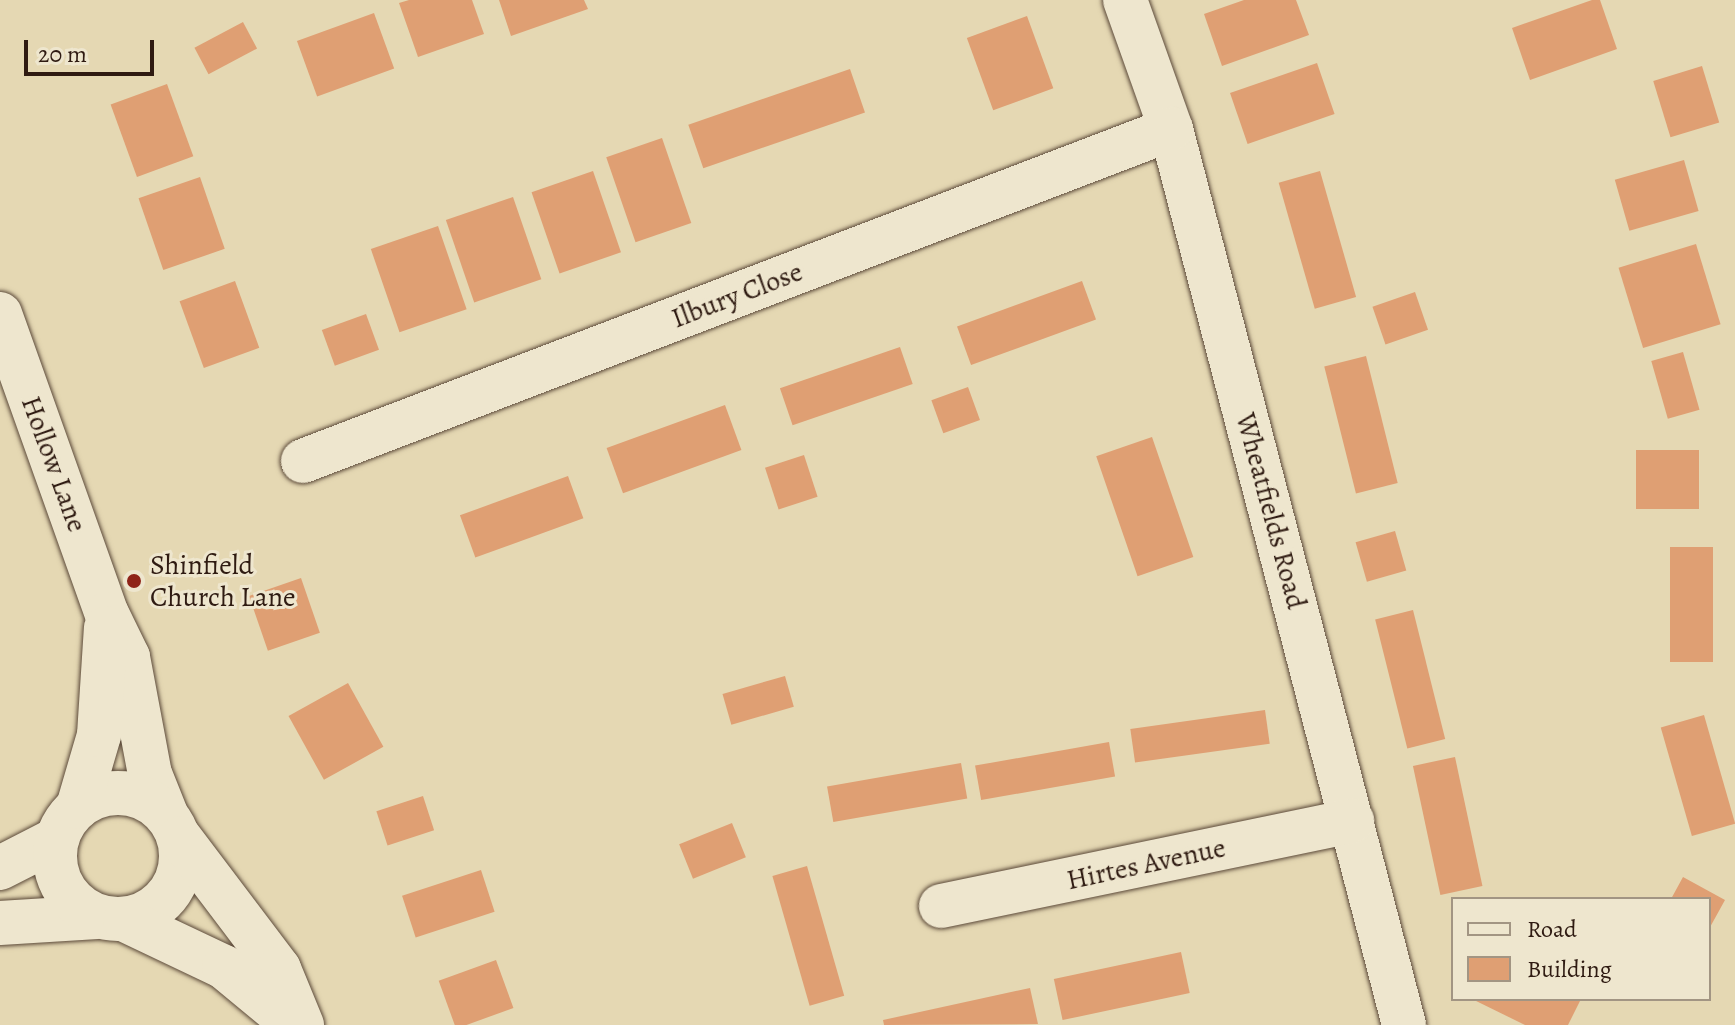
<!DOCTYPE html>
<style>
body{margin:0}
#map{position:relative;width:1735px;height:1025px;overflow:hidden;background:#e5d8b3;font-family:Alegreya,serif}
div>[style]{position:absolute}
.building>*{inset:0;background:#df9f73;transform-origin:0 0}
.roads{filter:drop-shadow(0 0 2px #5c4a3a) drop-shadow(0 0 2px #5c4a3a)}
.street>*{height:44px;margin:-22px;padding:0 22px;transform-origin:22px;border-radius:22px;background:#eee6ce}
.secondary>*{height:44px;margin:-22px;padding:0 22px;transform-origin:22px;border-radius:22px;background:#eee6ce}
.secondary>.ring{margin:-22px;padding:0;box-sizing:content-box;background:none;border:44px solid #eee6ce;border-radius:50%}
.dots>*{width:22px;height:22px;translate:-50% -50%;box-sizing:border-box;border:4px solid #eee6ce;border-radius:50%}
span{translate:-50% -50%;white-space:nowrap;text-align:center;line-height:1.15;-webkit-text-stroke:6px #eee6ce;paint-order:stroke}
.street-label{font-size:28px;color:#2f1b12}
.poi-label{font-size:28px;color:#2f1b12}
.left{translate:0 -50%;text-align:left}
.legend{position:absolute;left:1451px;top:897px;width:260px;height:104px;box-sizing:border-box;background:#eee6ce;border:2px solid #a29583;margin:0;padding:10px 14px;list-style:none;font-size:24px;color:#2f1b12}
.legend li{display:flex;align-items:center;gap:16px;height:40px}
.legend b{width:40px;border:2px solid #a29583}
.scale{position:absolute;left:24px;top:40px;width:130px;height:36px;box-sizing:border-box;border:4px solid #2f1b12;border-top:0;padding-left:10px;font-size:24px;line-height:28px;white-space:nowrap;color:#2f1b12;-webkit-text-stroke:6px #eee6ce;paint-order:stroke}
</style>
<div id="map">
<div class="building">
<i style="clip-path:polygon(409px 0,472px 0,484px 34px,418px 57px,399px 3px)"></i>
<i style="clip-path:polygon(499px 0,584px 0,588px 9px,511px 36px)"></i>
<i style="clip-path:polygon(1244px 0,1296px 0,1309px 35px,1222px 66px,1204px 14px)"></i>
<i style="clip-path:polygon(1592px 0,1600px 0,1617px 49px,1530px 80px,1512px 28px)"></i>
<i style="left:374px;top:13px;width:59px;height:82px;rotate:70deg"></i>
<i style="left:1027px;top:16px;width:77px;height:64px;rotate:70deg"></i>
<i style="left:243px;top:22px;width:30px;height:55px;rotate:62deg"></i>
<i style="left:1317px;top:63px;width:54px;height:92px;rotate:71deg"></i>
<i style="left:1702px;top:66px;width:59px;height:51px;rotate:73deg"></i>
<i style="left:850px;top:69px;width:46px;height:171px;rotate:71deg"></i>
<i style="left:167px;top:84px;width:77px;height:60px;rotate:70deg"></i>
<i style="left:662px;top:138px;width:90px;height:59px;rotate:71deg"></i>
<i style="left:1684px;top:160px;width:53px;height:72px;rotate:74deg"></i>
<i style="left:593px;top:171px;width:86px;height:65px;rotate:71deg"></i>
<i style="left:1320px;top:171px;width:131px;height:43px;rotate:74deg"></i>
<i style="left:200px;top:177px;width:76px;height:65px;rotate:71deg"></i>
<i style="left:513px;top:197px;width:87px;height:71px;rotate:71deg"></i>
<i style="left:438px;top:226px;width:88px;height:71px;rotate:71deg"></i>
<i style="left:1696px;top:244px;width:84px;height:81px;rotate:73deg"></i>
<i style="left:235px;top:281px;width:71px;height:59px;rotate:70deg"></i>
<i style="left:1082px;top:281px;width:41px;height:133px;rotate:70deg"></i>
<i style="left:1415px;top:292px;width:40px;height:45px;rotate:71deg"></i>
<i style="left:366px;top:314px;width:38px;height:47px;rotate:70deg"></i>
<i style="left:900px;top:347px;width:39px;height:127px;rotate:71deg"></i>
<i style="left:1683px;top:352px;width:60px;height:33px;rotate:74deg"></i>
<i style="left:1366px;top:356px;width:131px;height:43px;rotate:76deg"></i>
<i style="left:968px;top:387px;width:35px;height:39px;rotate:70deg"></i>
<i style="left:725px;top:405px;width:48px;height:126px;rotate:70deg"></i>
<i style="left:1152px;top:437px;width:127px;height:59px;rotate:71deg"></i>
<i style="left:1636px;top:450px;width:63px;height:59px"></i>
<i style="left:804px;top:455px;width:44px;height:41px;rotate:72deg"></i>
<i style="left:568px;top:476px;width:45px;height:115px;rotate:70deg"></i>
<i style="left:1395px;top:531px;width:41px;height:41px;rotate:74deg"></i>
<i style="left:1670px;top:547px;width:43px;height:115px"></i>
<i style="left:301px;top:578px;width:58px;height:55px;rotate:71deg"></i>
<i style="left:1413px;top:610px;width:133px;height:39px;rotate:76deg"></i>
<i style="left:785px;top:676px;width:32px;height:65px;rotate:74deg"></i>
<i style="left:348px;top:683px;width:73px;height:68px;rotate:61deg"></i>
<i style="left:1265px;top:710px;width:34px;height:136px;rotate:82deg"></i>
<i style="left:1704px;top:715px;width:113px;height:45px;rotate:74deg"></i>
<i style="left:1109px;top:742px;width:35px;height:136px;rotate:80deg"></i>
<i style="left:1455px;top:757px;width:132px;height:43px;rotate:78deg"></i>
<i style="left:961px;top:763px;width:36px;height:136px;rotate:80deg"></i>
<i style="left:423px;top:796px;width:36px;height:49px;rotate:72deg"></i>
<i style="left:732px;top:823px;width:37px;height:57px;rotate:68deg"></i>
<i style="left:807px;top:866px;width:135px;height:36px;rotate:74deg"></i>
<i style="left:481px;top:870px;width:44px;height:83px;rotate:72deg"></i>
<i style="clip-path:polygon(1683px 877px,1725px 900px,1709px 929px,1709px 899px,1671px 899px)"></i>
<i style="left:1181px;top:952px;width:42px;height:130px;rotate:78deg"></i>
<i style="left:496px;top:960px;width:51px;height:61px;rotate:70deg"></i>
<i style="clip-path:polygon(1030px 988px,1038px 1024px,884px 1025px,883px 1020px)"></i>
<i style="clip-path:polygon(1472px 999px,1577px 999px,1580px 1001px,1568px 1025px,1525px 1025px)"></i>
</div>
<div class="roads">
<div class="street">
<i style="left:1125px;top:0;width:137px;rotate:70.4deg"></i>
<i style="left:1171px;top:129px;width:926px;rotate:75.42deg"></i>
<i style="left:303px;top:461px;width:929px;rotate:-20.93deg"></i>
<i style="left:0;top:868px;width:64px;rotate:-27deg"></i>
<i style="left:941px;top:906px;width:420px;rotate:-11.7deg"></i>
<i style="left:0;top:923px;width:97px;rotate:-3.5deg"></i>
</div>
<div class="secondary">
<i style="left:0;top:314px;width:319px;rotate:70.4deg"></i>
<i style="left:107px;top:614px;width:48px;rotate:64deg"></i>
<i style="left:128px;top:657px;width:119px;rotate:79.4deg"></i>
<i style="left:150px;top:774px;width:43px;rotate:68.2deg"></i>
<i class="ring" style="left:55px;top:793px;width:82px;height:82px"></i>
<i style="left:78px;top:807px;width:75px;rotate:-73.7deg"></i>
<i style="left:99px;top:735px;width:107px;rotate:-86.3deg"></i>
<i style="left:180px;top:838px;width:164px;rotate:52.9deg"></i>
<i style="left:279px;top:969px;width:61px;rotate:67.7deg"></i>
<i style="left:125px;top:920px;width:110px;rotate:25.4deg"></i>
<i style="left:224px;top:967px;width:91px;rotate:39.6deg"></i>
</div>
</div>
<div class="dots">
<i style="left:134px;top:581px;background:#8f2418"></i>
</div>
<div class="street-label">
<span style="left:737px;top:295px;rotate:-21deg">Ilbury Close</span>
<span style="left:54px;top:464px;rotate:70deg">Hollow Lane</span>
<span style="left:1271px;top:511px;rotate:75deg">Wheatfields Road</span>
<span style="left:1146px;top:864px;rotate:-12deg">Hirtes Avenue</span>
</div>
<div class="poi-label">
<span class="left" style="left:150px;top:581px">Shinfield<br>Church Lane</span>
</div>
<ul class="legend">
<li><b style="height:10px;background:#eee6ce"></b>Road</li>
<li><b style="height:22px;background:#df9f73"></b>Building</li>
</ul>
<div class="scale">20 m</div>
</div>
